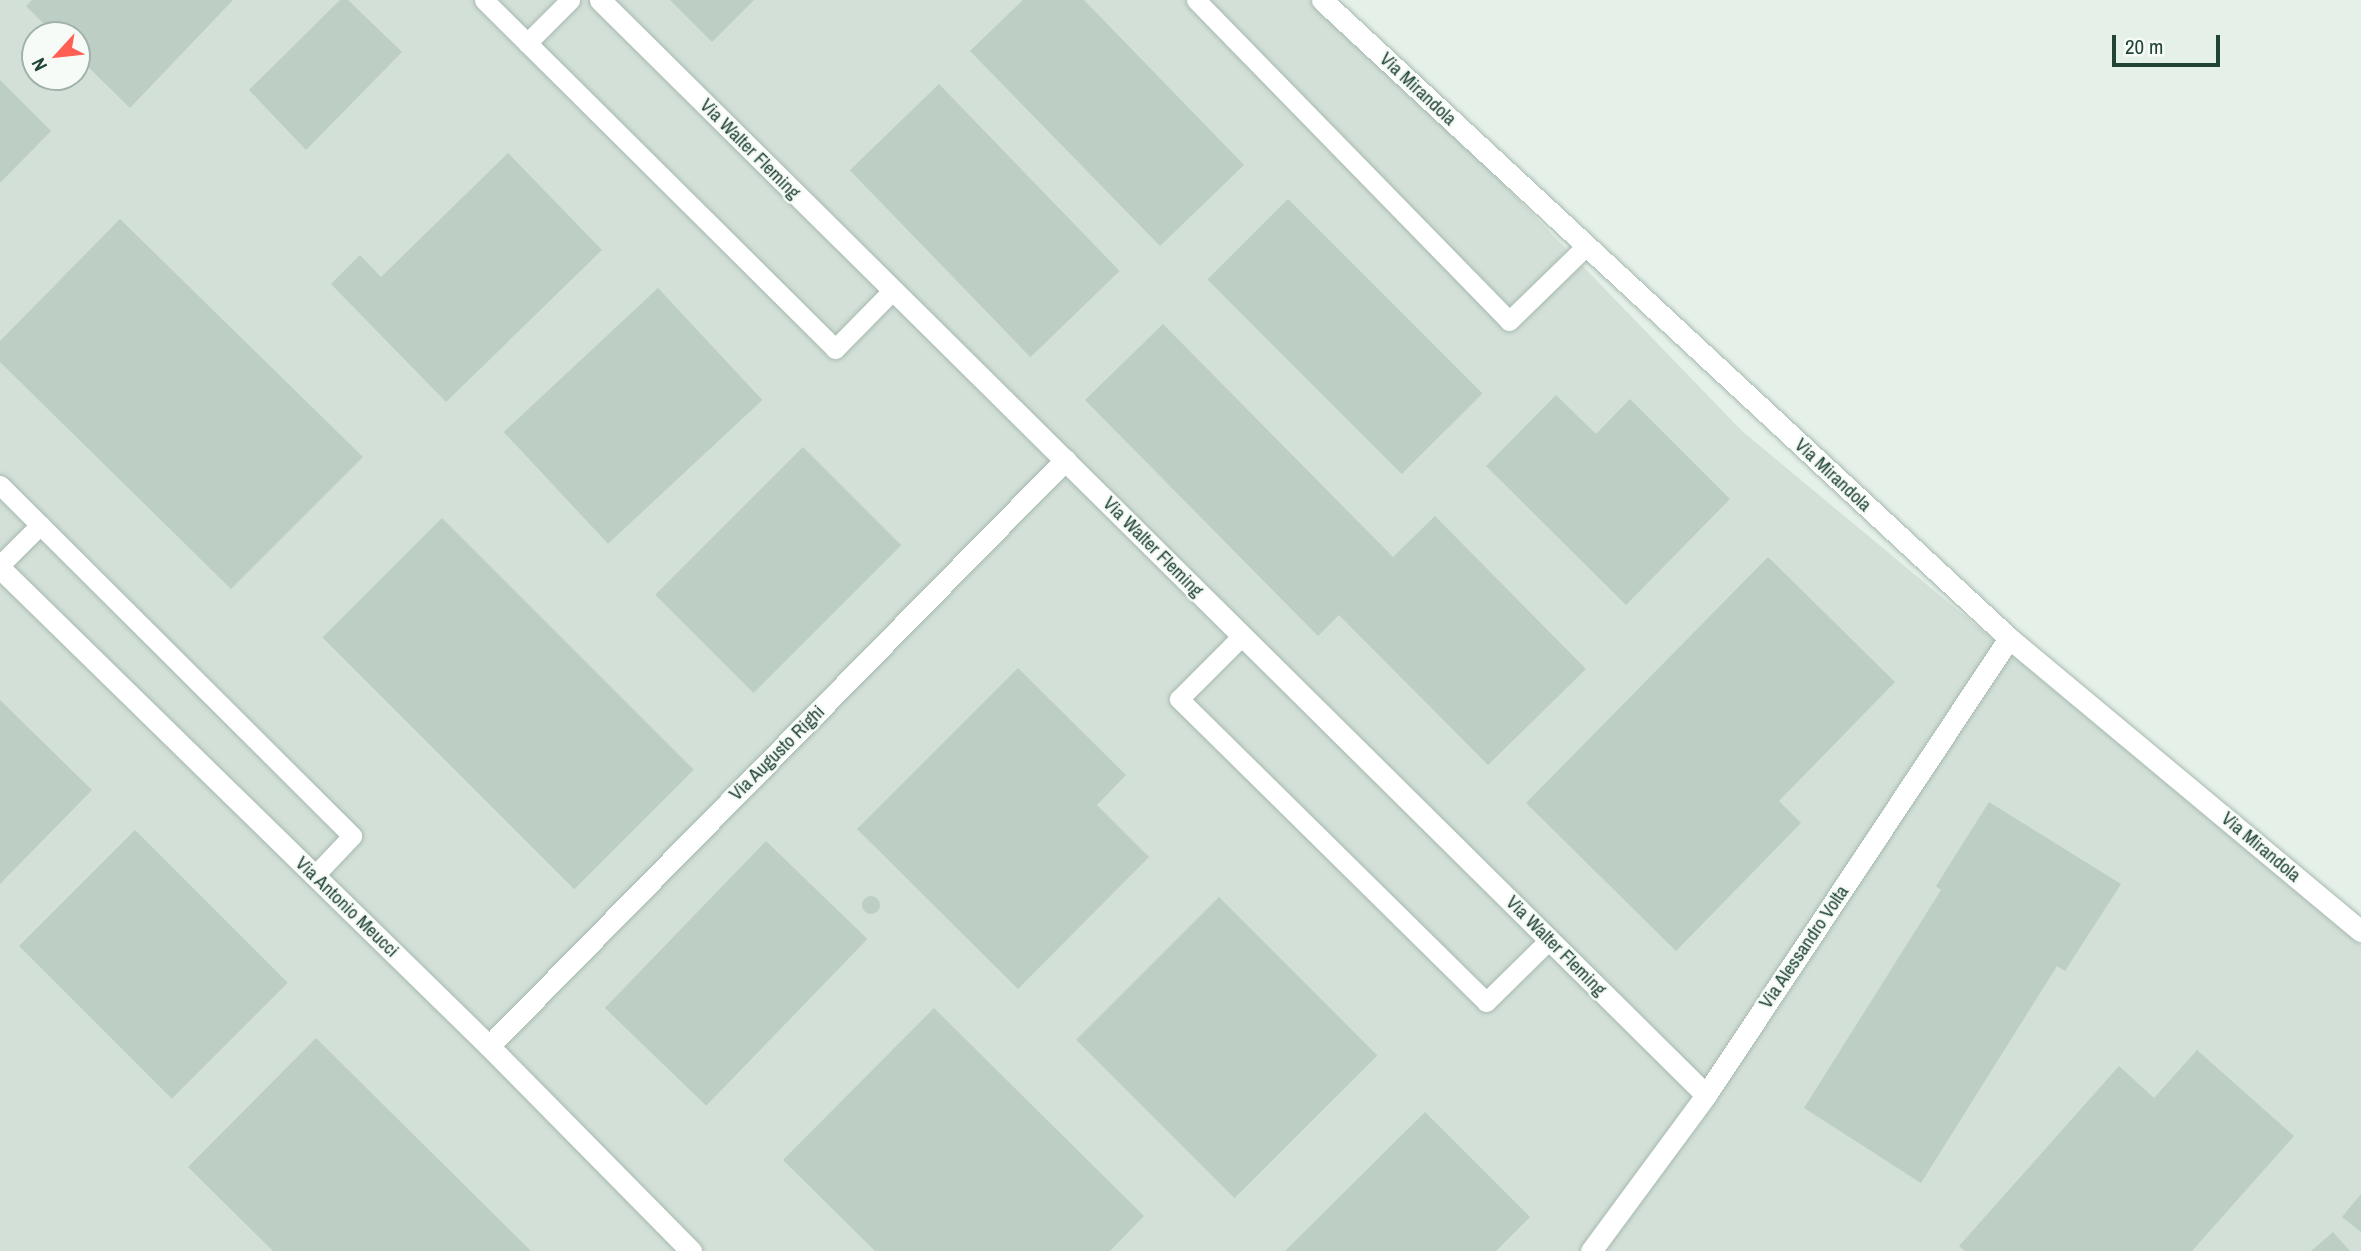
<!DOCTYPE html>
<style>
body{margin:0}
#map{position:relative;width:2361px;height:1251px;overflow:hidden;background:#e5f0e9;font-family:"Archivo Narrow",sans-serif}
div>[style]{position:absolute}
.built>*{inset:0;background:#d3e0d8}
.building>*{inset:0;background:#bdcec4;transform-origin:0 0}
.round{border-radius:50%}
.roads{filter:drop-shadow(0 0 2px #a6b9af) drop-shadow(0 0 2px #a6b9af)}
.service>*{height:19px;margin:-9.5px;padding:0 9.5px;transform-origin:9.5px;border-radius:9.5px;background:#fff}
.minor>*{height:21px;margin:-10.5px;padding:0 10.5px;transform-origin:10.5px;border-radius:10.5px;background:#fff}
.tertiary>*{height:21px;margin:-10.5px;padding:0 10.5px;transform-origin:10.5px;border-radius:10.5px;background:#fff}
span{translate:-50% -50%;white-space:nowrap;text-align:center;line-height:1.15;-webkit-text-stroke:5px #f6fbf8;paint-order:stroke}
.street-label{font-size:19px;color:#214435}
.north{position:absolute;left:21px;top:21px;width:70px;height:70px;box-sizing:border-box;background:#f6fbf8;border:2px solid #a1b2aa;border-radius:50%;rotate:243deg;font-size:19px;font-weight:700;line-height:28px;text-align:center;color:#214435}
.north::after{content:'';display:block;margin:auto;width:24px;height:32px;background:#ff6053;clip-path:polygon(50% 0,100% 100%,50% 72%,0 100%)}
.scale{position:absolute;left:2112px;top:35px;width:108px;height:32px;box-sizing:border-box;border:4px solid #214435;border-top:0;padding-left:9px;font-size:21px;line-height:24px;white-space:nowrap;color:#214435;-webkit-text-stroke:5px #f6fbf8;paint-order:stroke}
</style>
<div id="map">
<div class="built">
<i style="clip-path:polygon(evenodd,0 0,1326px 0,1742px 431px,2361px 945px,2361px 1251px,0 1251px,0 0,35px 35px,77px 35px,77px 77px,35px 77px,35px 35px)"></i>
</div>
<div class="building">
<i style="clip-path:polygon(32px 0,233px 0,130px 108px,77px 56px,77px 35px,55px 35px,26px 6px)"></i>
<i style="clip-path:polygon(340px 0,348px 0,402px 52px,306px 150px,249px 90px)"></i>
<i style="clip-path:polygon(670px 0,754px 0,712px 42px)"></i>
<i style="clip-path:polygon(1023px 0,1084px 0,1244px 165px,1160px 246px,970px 51px)"></i>
<i style="clip-path:polygon(0 80px,51px 131px,0 183px)"></i>
<i style="left:939px;top:84px;width:260px;height:124px;rotate:46deg"></i>
<i style="clip-path:polygon(508px 153px,602px 250px,446px 402px,331px 284px,360px 255px,381px 277px)"></i>
<i style="left:1288px;top:199px;width:275px;height:114px;rotate:45deg"></i>
<i style="clip-path:polygon(120px 219px,363px 457px,231px 589px,0 362px,0 341px)"></i>
<i style="left:658px;top:288px;width:153px;height:211px;rotate:47deg"></i>
<i style="clip-path:polygon(1163px 324px,1393px 557px,1435px 516px,1586px 669px,1488px 765px,1339px 615px,1318px 636px,1085px 400px)"></i>
<i style="clip-path:polygon(1556px 395px,1596px 434px,1630px 399px,1730px 499px,1626px 605px,1486px 466px)"></i>
<i style="left:803px;top:447px;width:139px;height:209px;rotate:45deg"></i>
<i style="left:442px;top:518px;width:356px;height:169px;rotate:45deg"></i>
<i style="clip-path:polygon(1768px 557px,1895px 682px,1779px 801px,1801px 823px,1676px 951px,1526px 803px)"></i>
<i style="clip-path:polygon(1018px 668px,1126px 775px,1097px 805px,1149px 857px,1018px 989px,857px 829px)"></i>
<i style="clip-path:polygon(0 700px,92px 790px,0 884px)"></i>
<i style="clip-path:polygon(1989px 802px,2121px 884px,2065px 971px,2057px 966px,1921px 1183px,1804px 1108px,1941px 890px,1936px 886px)"></i>
<i style="left:135px;top:830px;width:216px;height:164px;rotate:45deg"></i>
<i style="left:766px;top:841px;width:141px;height:232px;rotate:44deg"></i>
<i class="round" style="left:862px;top:896px;width:18px;height:18px"></i>
<i style="left:1219px;top:897px;width:224px;height:202px;rotate:45deg"></i>
<i style="clip-path:polygon(934px 1008px,1144px 1216px,1110px 1251px,875px 1251px,783px 1160px)"></i>
<i style="clip-path:polygon(316px 1038px,531px 1251px,273px 1251px,188px 1167px)"></i>
<i style="clip-path:polygon(2197px 1050px,2294px 1136px,2192px 1251px,1965px 1251px,1959px 1246px,2119px 1066px,2154px 1098px)"></i>
<i style="clip-path:polygon(1425px 1112px,1530px 1217px,1496px 1251px,1285px 1251px)"></i>
<i style="clip-path:polygon(2361px 1194px,2361px 1232px,2342px 1217px)"></i>
<i style="clip-path:polygon(2333px 1232px,2350px 1251px,2311px 1251px)"></i>
</div>
<div class="roads">
<div class="service">
<i style="left:484px;top:0;width:495px;rotate:44.8deg"></i>
<i style="left:835px;top:349px;width:83px;rotate:-45.5deg"></i>
<i style="left:1196px;top:0;width:448px;rotate:45.7deg"></i>
<i style="left:1509px;top:321px;width:107px;rotate:-44.2deg"></i>
<i style="left:527px;top:43px;width:61px;rotate:-45deg"></i>
<i style="left:0;top:485px;width:497px;rotate:44.9deg"></i>
<i style="left:352px;top:836px;width:54px;rotate:133.5deg"></i>
<i style="left:0;top:565px;width:57px;rotate:-45deg"></i>
<i style="left:1242px;top:636px;width:89px;rotate:135deg"></i>
<i style="left:1179px;top:699px;width:431px;rotate:44.6deg"></i>
<i style="left:1486px;top:1002px;width:88px;rotate:-44.5deg"></i>
</div>
<div class="minor">
<i style="left:600px;top:0;width:1556px;rotate:44.71deg"></i>
<i style="left:0;top:568px;width:684px;rotate:44.35deg"></i>
<i style="left:489px;top:1046px;width:288px;rotate:45.4deg"></i>
<i style="left:489px;top:1046px;width:822px;rotate:-45.49deg"></i>
<i style="left:1591px;top:1251px;width:194px;rotate:-53.6deg"></i>
<i style="left:1706px;top:1095px;width:548px;rotate:-56.45deg"></i>
</div>
<div class="tertiary">
<i style="left:1322px;top:0;width:938px;rotate:42.88deg"></i>
<i style="left:2009px;top:638px;width:458px;rotate:39.8deg"></i>
</div>
</div>
<div class="street-label">
<span style="left:1418px;top:89px;rotate:43deg">Via Mirandola</span>
<span style="left:750px;top:149px;rotate:45deg">Via Walter Fleming</span>
<span style="left:1833px;top:475px;rotate:43deg">Via Mirandola</span>
<span style="left:1153px;top:547px;rotate:45deg">Via Walter Fleming</span>
<span style="left:777px;top:753px;rotate:-45deg">Via Augusto Righi</span>
<span style="left:2261px;top:847px;rotate:40deg">Via Mirandola</span>
<span style="left:347px;top:907px;rotate:44deg">Via Antonio Meucci</span>
<span style="left:1556px;top:946px;rotate:45deg">Via Walter Fleming</span>
<span style="left:1804px;top:947px;rotate:-56deg">Via Alessandro Volta</span>
</div>
<div class="north">N</div>
<div class="scale">20 m</div>
</div>
